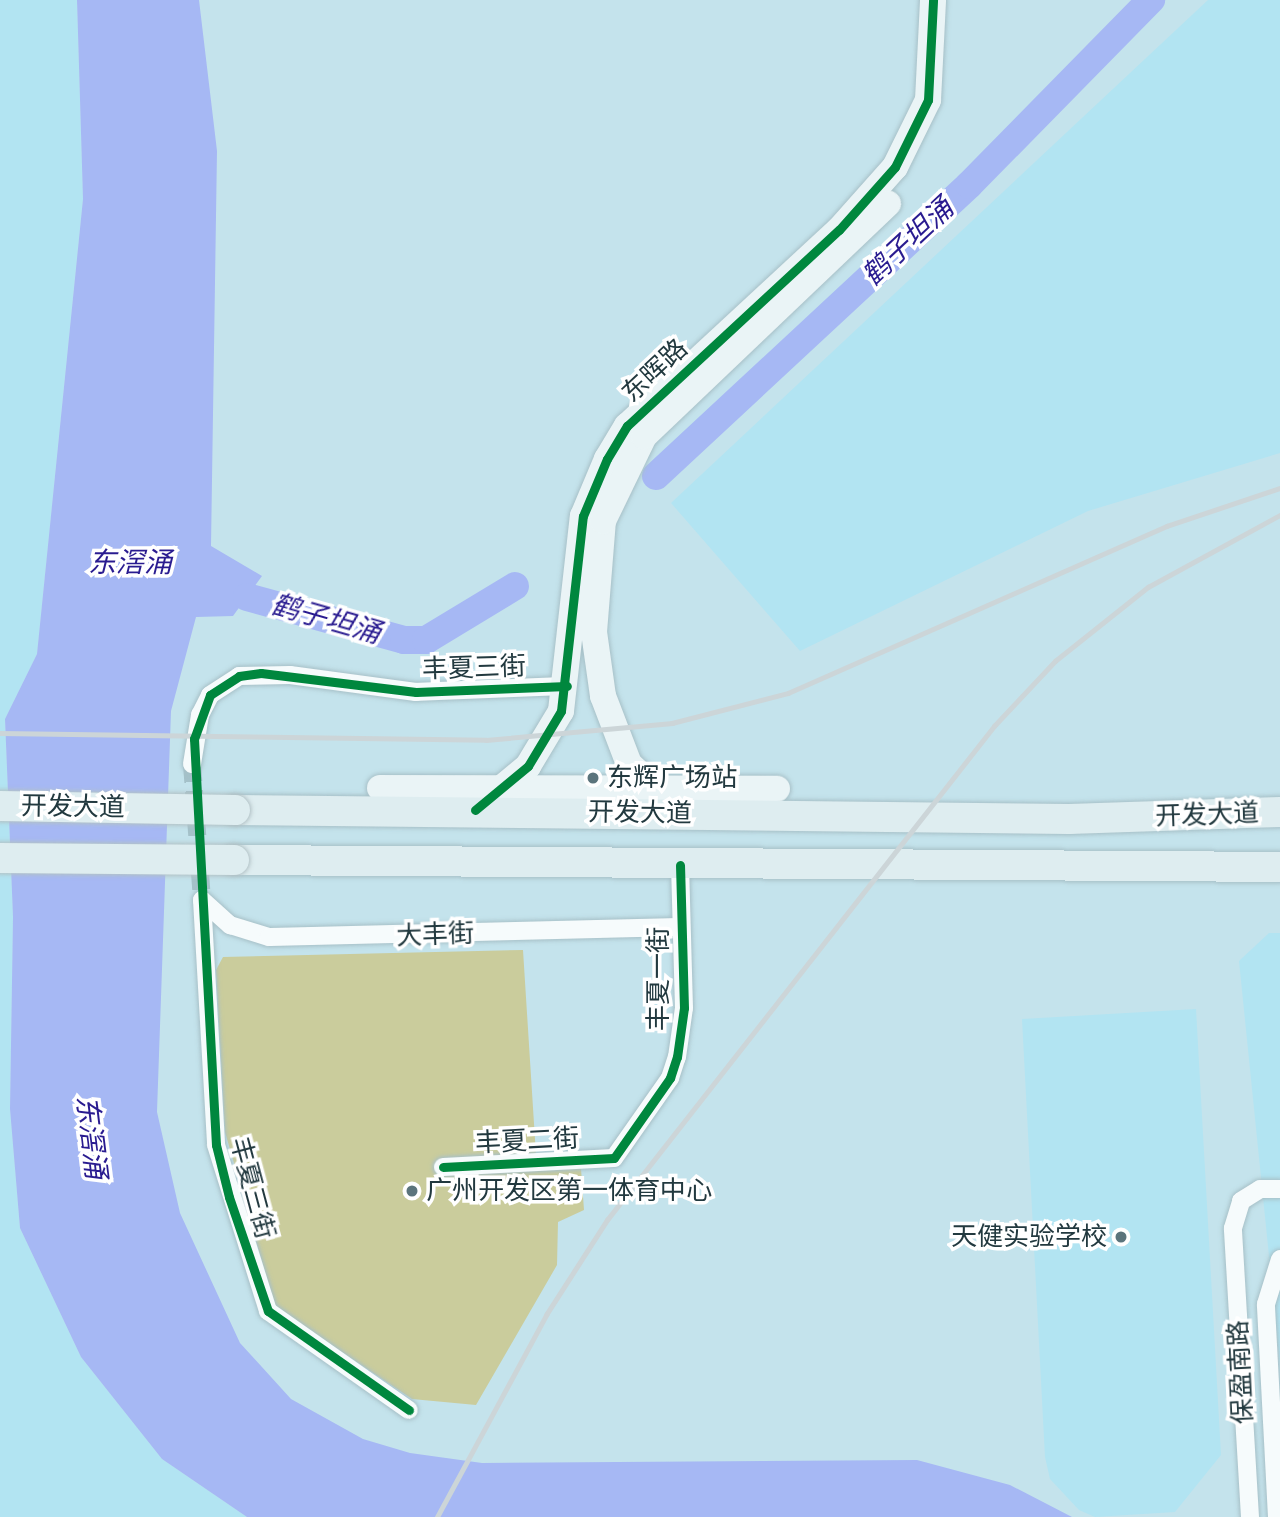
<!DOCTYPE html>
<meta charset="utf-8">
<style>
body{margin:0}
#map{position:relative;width:1280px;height:1517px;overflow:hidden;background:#c4e3ec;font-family:Jost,"Noto Sans SC",sans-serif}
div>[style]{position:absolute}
.built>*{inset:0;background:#b2e4f2}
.green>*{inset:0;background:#cacc9c}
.water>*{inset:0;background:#a6b8f4}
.river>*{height:28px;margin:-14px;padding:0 14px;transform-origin:14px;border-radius:14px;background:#a6b8f4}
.street-tunnel>*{height:18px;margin-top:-9px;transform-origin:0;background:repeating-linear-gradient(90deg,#a4c1c9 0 18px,transparent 0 27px)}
.roads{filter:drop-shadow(0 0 2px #a7c0c7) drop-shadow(0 0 2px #a7c0c7)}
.street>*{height:18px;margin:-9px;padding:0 9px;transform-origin:9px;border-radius:9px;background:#f6fbfc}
.secondary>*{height:26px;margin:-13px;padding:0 13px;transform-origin:13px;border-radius:13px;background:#eaf4f6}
.primary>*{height:30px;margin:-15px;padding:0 15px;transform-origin:15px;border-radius:15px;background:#deedf0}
.rail>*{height:4.5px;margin:-2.25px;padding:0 2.25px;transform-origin:2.25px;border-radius:2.25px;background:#ccd5d8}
.bridges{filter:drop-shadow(0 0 2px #b2c2c6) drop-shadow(0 0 2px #b2c2c6)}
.primary-bridge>*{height:30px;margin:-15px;padding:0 15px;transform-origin:15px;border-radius:15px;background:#deedf0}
.cycleway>*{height:9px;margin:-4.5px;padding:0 4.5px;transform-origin:4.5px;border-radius:4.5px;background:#00873e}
.dots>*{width:19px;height:19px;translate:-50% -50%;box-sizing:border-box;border:4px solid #fff;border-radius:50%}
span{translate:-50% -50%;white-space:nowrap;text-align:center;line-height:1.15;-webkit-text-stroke:7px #fff;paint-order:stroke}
.street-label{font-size:26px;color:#22393f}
.poi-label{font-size:26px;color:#22393f}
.left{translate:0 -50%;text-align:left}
.right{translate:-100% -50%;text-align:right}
.water-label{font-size:28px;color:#291b90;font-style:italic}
</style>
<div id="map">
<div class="built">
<i style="clip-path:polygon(0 0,77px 0,83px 199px,37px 654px,5px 719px,13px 917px,10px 1109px,20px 1228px,81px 1357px,162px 1459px,247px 1517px,0 1517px)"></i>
<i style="clip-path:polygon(1208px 0,1280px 0,1280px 453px,1088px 511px,800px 651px,671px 503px)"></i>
<i style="clip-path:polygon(1269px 933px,1280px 933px,1280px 1364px,1239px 961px)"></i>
<i style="clip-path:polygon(1196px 1009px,1221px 1455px,1175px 1512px,1095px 1517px,1079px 1510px,1050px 1479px,1045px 1457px,1022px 1019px)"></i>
</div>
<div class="green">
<i style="clip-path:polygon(523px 950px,536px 1155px,580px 1155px,584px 1210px,558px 1222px,557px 1265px,476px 1405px,412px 1399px,275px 1307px,225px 1132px,216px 970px,223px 957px)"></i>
</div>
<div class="water">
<i style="clip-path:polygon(77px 0,199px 0,217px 151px,211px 546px,262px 576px,233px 616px,196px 617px,171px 711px,157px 1112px,180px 1213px,240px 1343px,291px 1399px,363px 1439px,410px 1453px,482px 1463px,917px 1460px,1010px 1485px,1072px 1517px,247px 1517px,162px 1459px,81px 1357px,20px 1228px,10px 1109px,13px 917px,5px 719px,37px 654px,83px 199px)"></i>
</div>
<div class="river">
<i style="left:656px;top:476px;width:427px;rotate:-42.9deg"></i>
<i style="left:969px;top:185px;width:260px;rotate:-45.5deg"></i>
<i style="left:247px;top:597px;width:163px;rotate:15.3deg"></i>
<i style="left:404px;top:640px;width:22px"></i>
<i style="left:426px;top:640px;width:104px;rotate:-31.2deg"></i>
</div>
<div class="street-tunnel">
<i style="left:192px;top:764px;width:136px;rotate:85.8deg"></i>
</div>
<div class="roads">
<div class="street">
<i style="left:192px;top:764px;width:50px;rotate:-80.7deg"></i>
<i style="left:200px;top:715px;width:22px;rotate:-63deg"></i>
<i style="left:210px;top:695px;width:35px;rotate:-33deg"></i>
<i style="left:239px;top:676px;width:51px;rotate:-1.1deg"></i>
<i style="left:290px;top:675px;width:127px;rotate:7.7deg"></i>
<i style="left:416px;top:692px;width:151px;rotate:-2.3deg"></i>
<i style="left:202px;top:900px;width:245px;rotate:86.7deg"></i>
<i style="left:216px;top:1145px;width:174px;rotate:72.6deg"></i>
<i style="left:268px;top:1311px;width:172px;rotate:35.1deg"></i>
<i style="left:202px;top:900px;width:38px;rotate:42deg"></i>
<i style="left:230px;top:925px;width:41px;rotate:17.1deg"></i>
<i style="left:269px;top:937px;width:411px;rotate:-1.4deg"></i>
<i style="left:443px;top:1167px;width:171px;rotate:-3deg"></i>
<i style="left:614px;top:1158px;width:98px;rotate:-55deg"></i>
<i style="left:670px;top:1078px;width:22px;rotate:-72deg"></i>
<i style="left:677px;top:1057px;width:49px;rotate:-81.9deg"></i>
<i style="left:684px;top:1008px;width:143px;rotate:-91.6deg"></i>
<i style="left:1250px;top:1517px;width:289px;rotate:-93.4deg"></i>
<i style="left:1233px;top:1228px;width:28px;rotate:-73deg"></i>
<i style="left:1241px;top:1201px;width:22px;rotate:-32deg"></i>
<i style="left:1260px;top:1189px;width:20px"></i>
<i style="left:1277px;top:1517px;width:213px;rotate:-93deg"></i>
<i style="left:1266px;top:1304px;width:47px;rotate:-72.7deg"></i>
</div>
<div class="secondary">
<i style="left:380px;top:788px;width:397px;rotate:0.1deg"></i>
<i style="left:475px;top:810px;width:69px;rotate:-39.7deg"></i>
<i style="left:528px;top:766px;width:64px;rotate:-59deg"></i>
<i style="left:561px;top:711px;width:196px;rotate:-83.6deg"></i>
<i style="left:583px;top:516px;width:62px;rotate:-67.2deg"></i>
<i style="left:607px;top:459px;width:39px;rotate:-59deg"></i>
<i style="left:627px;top:426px;width:289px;rotate:-42.8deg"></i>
<i style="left:839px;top:230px;width:84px;rotate:-48.4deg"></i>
<i style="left:895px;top:167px;width:75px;rotate:-63.8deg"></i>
<i style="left:928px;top:100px;width:100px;rotate:-87.1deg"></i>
<i style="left:682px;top:813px;width:72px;rotate:-137.2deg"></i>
<i style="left:629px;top:764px;width:73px;rotate:-110.9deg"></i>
<i style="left:603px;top:696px;width:65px;rotate:-98deg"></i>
<i style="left:594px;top:632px;width:111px;rotate:-85.4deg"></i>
<i style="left:603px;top:521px;width:94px;rotate:-64.2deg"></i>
<i style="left:644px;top:436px;width:337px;rotate:-43.6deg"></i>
</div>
<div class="primary">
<i style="left:235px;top:810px;width:834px;rotate:0.62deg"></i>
<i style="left:1069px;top:819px;width:211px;rotate:-1.9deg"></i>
<i style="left:234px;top:860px;width:1046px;rotate:0.38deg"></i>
</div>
</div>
<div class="rail">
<i style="left:0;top:733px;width:486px;rotate:0.8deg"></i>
<i style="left:486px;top:740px;width:187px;rotate:-5.2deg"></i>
<i style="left:672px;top:723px;width:120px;rotate:-14.5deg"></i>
<i style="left:788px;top:693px;width:414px;rotate:-23.8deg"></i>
<i style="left:1167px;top:526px;width:119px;rotate:-18.6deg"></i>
<i style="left:437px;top:1517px;width:230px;rotate:-61.6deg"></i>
<i style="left:546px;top:1315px;width:113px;rotate:-57.3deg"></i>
<i style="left:607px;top:1220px;width:628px;rotate:-51.92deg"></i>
<i style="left:994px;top:726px;width:89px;rotate:-46.8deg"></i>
<i style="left:1055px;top:661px;width:119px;rotate:-38.5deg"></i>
<i style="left:1148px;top:587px;width:150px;rotate:-28.6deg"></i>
</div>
<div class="bridges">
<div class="primary-bridge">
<i style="left:0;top:806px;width:235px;rotate:1deg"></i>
<i style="left:0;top:858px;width:234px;rotate:0.5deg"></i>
</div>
</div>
<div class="cycleway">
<i style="left:475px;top:810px;width:69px;rotate:-39.7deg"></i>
<i style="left:528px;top:766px;width:64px;rotate:-59deg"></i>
<i style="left:561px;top:711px;width:196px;rotate:-83.6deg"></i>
<i style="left:583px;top:516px;width:62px;rotate:-67.2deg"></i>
<i style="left:607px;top:459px;width:39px;rotate:-59deg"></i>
<i style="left:627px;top:426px;width:289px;rotate:-42.8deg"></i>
<i style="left:839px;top:230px;width:84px;rotate:-48.4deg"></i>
<i style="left:895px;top:167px;width:75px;rotate:-63.8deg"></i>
<i style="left:928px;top:100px;width:100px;rotate:-87.1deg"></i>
<i style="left:443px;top:1167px;width:171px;rotate:-3deg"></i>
<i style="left:614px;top:1158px;width:98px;rotate:-55deg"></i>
<i style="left:670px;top:1078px;width:22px;rotate:-72deg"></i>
<i style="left:677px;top:1057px;width:49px;rotate:-81.9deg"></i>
<i style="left:684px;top:1008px;width:143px;rotate:-91.6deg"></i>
<i style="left:409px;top:1410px;width:172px;rotate:-144.9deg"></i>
<i style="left:268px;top:1311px;width:120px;rotate:-108.9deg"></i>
<i style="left:229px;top:1197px;width:54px;rotate:-104deg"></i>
<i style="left:216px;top:1145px;width:407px;rotate:-93.1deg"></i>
<i style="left:194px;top:739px;width:47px;rotate:-70deg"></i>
<i style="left:210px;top:695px;width:35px;rotate:-33deg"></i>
<i style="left:239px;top:676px;width:22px;rotate:-8deg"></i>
<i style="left:261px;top:673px;width:156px;rotate:7deg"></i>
<i style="left:416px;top:692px;width:151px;rotate:-2.3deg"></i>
</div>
<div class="dots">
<i style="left:593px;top:778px;background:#5b747c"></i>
<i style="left:412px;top:1191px;background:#5b747c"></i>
<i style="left:1121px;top:1237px;background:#5b747c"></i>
</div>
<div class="street-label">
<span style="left:655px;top:371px;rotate:-43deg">东晖路</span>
<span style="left:474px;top:668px;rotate:-2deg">丰夏三街</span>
<span style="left:73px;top:807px;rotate:1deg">开发大道</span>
<span style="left:640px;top:813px;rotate:1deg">开发大道</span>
<span style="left:1207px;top:815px;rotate:-2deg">开发大道</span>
<span style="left:435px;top:935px;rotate:-2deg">大丰街</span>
<span style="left:659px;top:979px;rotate:-90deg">丰夏一街</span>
<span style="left:527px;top:1141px;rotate:-3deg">丰夏二街</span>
<span style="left:252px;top:1188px;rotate:75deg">丰夏三街</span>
<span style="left:1241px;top:1372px;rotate:-93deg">保盈南路</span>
</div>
<div class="poi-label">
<span class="left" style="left:607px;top:778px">东辉广场站</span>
<span class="left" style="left:426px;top:1191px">广州开发区第一体育中心</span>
<span class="right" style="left:1107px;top:1237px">天健实验学校</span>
</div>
<div class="water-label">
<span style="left:908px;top:242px;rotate:-43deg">鹤子坦涌</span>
<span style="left:130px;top:563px">东滘涌</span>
<span style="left:326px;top:619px;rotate:16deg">鹤子坦涌</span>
<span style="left:91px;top:1137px;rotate:83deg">东滘涌</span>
</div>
</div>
